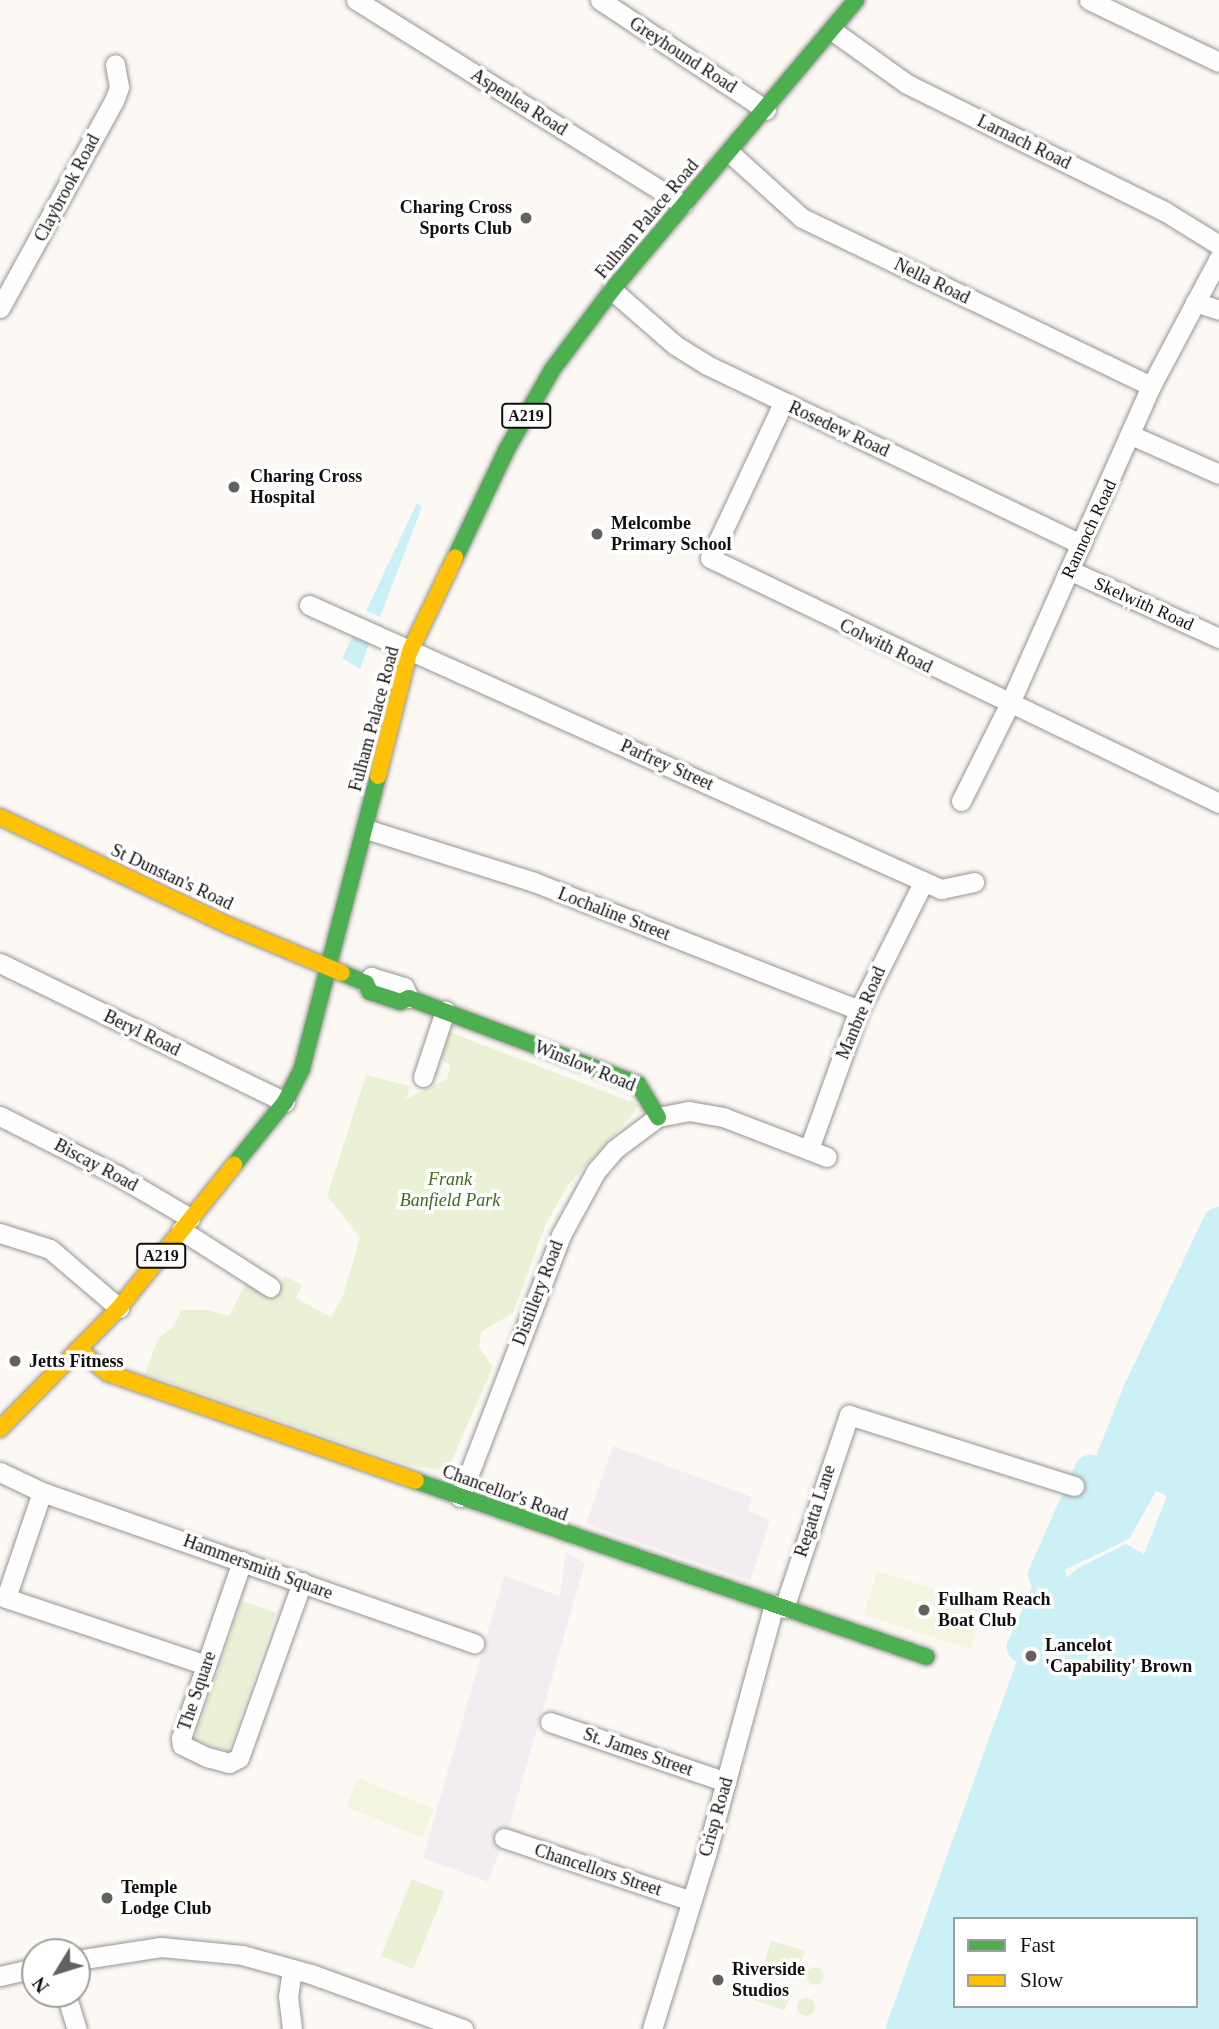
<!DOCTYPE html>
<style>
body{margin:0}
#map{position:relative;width:1219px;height:2029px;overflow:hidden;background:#fcf9f5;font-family:Georgia,serif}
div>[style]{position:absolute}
.industrial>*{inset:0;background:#f3edf1}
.green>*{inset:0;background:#ebf1d5;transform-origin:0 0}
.round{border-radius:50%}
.pitch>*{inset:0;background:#f3f5df;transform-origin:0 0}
.water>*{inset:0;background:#cbf0f6}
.pier>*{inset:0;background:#fcf9f5}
.river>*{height:32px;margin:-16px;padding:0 16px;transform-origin:16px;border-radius:16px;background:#cbf0f6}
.roads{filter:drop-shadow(0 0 2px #969493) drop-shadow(0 0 2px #969493)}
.street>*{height:19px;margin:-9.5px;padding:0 9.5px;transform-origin:9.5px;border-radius:9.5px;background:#fffefe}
.fast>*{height:16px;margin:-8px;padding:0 8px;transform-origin:8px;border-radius:8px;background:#4caf50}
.slow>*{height:16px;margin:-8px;padding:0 8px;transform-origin:8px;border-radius:8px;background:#ffc107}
.dots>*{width:19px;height:19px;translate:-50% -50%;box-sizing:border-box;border:4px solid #fff;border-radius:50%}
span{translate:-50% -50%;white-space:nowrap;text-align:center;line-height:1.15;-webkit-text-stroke:7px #fff;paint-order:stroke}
.shield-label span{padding:2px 5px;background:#fff;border:2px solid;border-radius:5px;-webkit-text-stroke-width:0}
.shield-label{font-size:16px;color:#0f0f0f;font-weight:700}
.street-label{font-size:18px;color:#0f0f0f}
.poi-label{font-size:18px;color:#0f0f0f;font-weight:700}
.right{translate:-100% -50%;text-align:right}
.left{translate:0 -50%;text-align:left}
.park-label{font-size:18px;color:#3d691e;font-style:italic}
.legend{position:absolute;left:953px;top:1917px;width:245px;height:91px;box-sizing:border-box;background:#fff;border:2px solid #9f9f9f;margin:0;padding:9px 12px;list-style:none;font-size:21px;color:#0f0f0f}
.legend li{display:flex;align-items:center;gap:14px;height:35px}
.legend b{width:35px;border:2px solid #9f9f9f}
.north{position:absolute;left:21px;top:1938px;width:70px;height:70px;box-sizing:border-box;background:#fff;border:2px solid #9f9f9f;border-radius:50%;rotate:232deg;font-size:19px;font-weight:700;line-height:28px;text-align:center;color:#0f0f0f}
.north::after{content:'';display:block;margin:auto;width:24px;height:32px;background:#626160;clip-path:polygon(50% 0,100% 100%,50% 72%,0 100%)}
</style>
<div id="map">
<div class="industrial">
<i style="clip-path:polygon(613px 1446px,752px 1497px,748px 1510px,770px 1521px,750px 1581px,586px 1524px)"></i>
<i style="clip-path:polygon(566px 1552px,585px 1563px,509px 1826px,488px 1882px,423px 1858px,504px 1576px,560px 1596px)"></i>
</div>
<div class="green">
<i style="clip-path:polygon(444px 1030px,637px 1104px,634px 1113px,568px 1185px,546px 1224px,513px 1313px,481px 1332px,479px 1347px,493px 1367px,450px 1464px,441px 1470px,408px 1465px,145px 1374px,158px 1339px,173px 1327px,181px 1310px,208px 1310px,229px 1316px,246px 1283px,272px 1298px,285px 1276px,302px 1285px,296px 1298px,331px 1317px,343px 1296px,360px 1237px,327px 1196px,366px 1075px,410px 1086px,406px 1099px,447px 1079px,450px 1065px,435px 1056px)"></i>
<i style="left:242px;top:1601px;width:36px;height:147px;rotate:19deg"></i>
<i style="left:412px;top:1879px;width:35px;height:83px;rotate:22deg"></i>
<i style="left:771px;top:1941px;width:35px;height:26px;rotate:16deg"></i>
<i class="round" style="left:806px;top:1967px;width:18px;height:18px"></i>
<i style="left:760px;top:1980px;width:33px;height:21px;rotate:18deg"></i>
<i class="round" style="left:797px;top:1998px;width:18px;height:18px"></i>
</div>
<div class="pitch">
<i style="left:878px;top:1571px;width:112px;height:46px;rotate:18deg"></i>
<i style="left:358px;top:1778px;width:82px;height:31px;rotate:22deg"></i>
</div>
<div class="water">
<i style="clip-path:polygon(417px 503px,422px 507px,380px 617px,366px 611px)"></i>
<i style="clip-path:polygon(356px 630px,371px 638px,360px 669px,342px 658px)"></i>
<i style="clip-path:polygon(evenodd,1219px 1223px,1219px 2029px,902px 2029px,1037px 1652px,1023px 1647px,1047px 1593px,1050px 1577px,1044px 1575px,1090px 1471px,1106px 1476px,1140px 1389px,1219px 1223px,955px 1919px,1196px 1919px,1196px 2006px,955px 2006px,955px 1919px)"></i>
</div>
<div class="pier">
<i style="clip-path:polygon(1156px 1491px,1167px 1496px,1144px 1554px,1126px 1544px,1080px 1567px,1047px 1593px,1050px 1577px,1129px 1539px)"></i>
</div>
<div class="river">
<i style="left:902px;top:2029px;width:400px;rotate:-70.3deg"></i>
<i style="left:1037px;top:1652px;width:15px;rotate:-160deg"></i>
<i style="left:1023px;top:1647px;width:59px;rotate:-66deg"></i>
<i style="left:1047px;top:1593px;width:16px;rotate:-79deg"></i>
<i style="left:1050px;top:1577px;width:6px;rotate:-162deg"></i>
<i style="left:1044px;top:1575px;width:114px;rotate:-66.1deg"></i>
<i style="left:1090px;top:1471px;width:16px;rotate:22deg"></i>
<i style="left:1105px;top:1477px;width:95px;rotate:-68.3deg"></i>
<i style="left:1140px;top:1389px;width:184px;rotate:-64.6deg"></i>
</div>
<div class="roads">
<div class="street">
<i style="left:356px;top:0;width:385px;rotate:32deg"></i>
<i style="left:600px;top:0;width:199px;rotate:33.5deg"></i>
<i style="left:1089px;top:0;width:144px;rotate:25.5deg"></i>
<i style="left:833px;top:31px;width:91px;rotate:35.6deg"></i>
<i style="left:907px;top:84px;width:287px;rotate:26.3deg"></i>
<i style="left:1164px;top:211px;width:65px;rotate:31.7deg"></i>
<i style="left:729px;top:152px;width:98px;rotate:42.1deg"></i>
<i style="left:802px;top:218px;width:387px;rotate:25.7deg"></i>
<i style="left:612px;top:290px;width:84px;rotate:41.1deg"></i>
<i style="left:675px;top:345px;width:38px;rotate:32deg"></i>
<i style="left:707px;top:365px;width:415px;rotate:25.6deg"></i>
<i style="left:1195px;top:302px;width:25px;rotate:18deg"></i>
<i style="left:0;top:308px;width:236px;rotate:-61.2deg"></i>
<i style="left:114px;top:101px;width:15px;rotate:-70deg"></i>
<i style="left:119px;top:87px;width:23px;rotate:-100deg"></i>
<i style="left:783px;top:403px;width:171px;rotate:115.2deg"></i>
<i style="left:710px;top:558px;width:565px;rotate:25.7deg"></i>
<i style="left:1131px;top:435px;width:96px;rotate:23.9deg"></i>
<i style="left:1069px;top:570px;width:165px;rotate:24.4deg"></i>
<i style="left:309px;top:605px;width:693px;rotate:24.2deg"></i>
<i style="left:941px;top:889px;width:34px;rotate:-12deg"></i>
<i style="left:961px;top:801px;width:107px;rotate:-63.4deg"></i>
<i style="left:1009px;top:705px;width:349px;rotate:-66deg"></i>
<i style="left:1151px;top:386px;width:145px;rotate:-62deg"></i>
<i style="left:366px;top:829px;width:176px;rotate:17.5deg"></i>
<i style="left:534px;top:882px;width:349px;rotate:21.5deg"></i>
<i style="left:0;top:963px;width:317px;rotate:26deg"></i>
<i style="left:366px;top:983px;width:8px;rotate:-50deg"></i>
<i style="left:371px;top:977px;width:34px;rotate:17deg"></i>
<i style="left:404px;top:987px;width:12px;rotate:66deg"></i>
<i style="left:423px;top:1077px;width:70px;rotate:-71.6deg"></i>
<i style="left:0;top:1116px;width:131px;rotate:26.8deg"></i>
<i style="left:117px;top:1175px;width:85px;rotate:30.5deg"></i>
<i style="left:809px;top:1149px;width:148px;rotate:-70.2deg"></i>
<i style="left:859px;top:1010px;width:144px;rotate:-63.3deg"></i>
<i style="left:181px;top:1230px;width:106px;rotate:32.6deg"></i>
<i style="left:0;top:1233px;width:52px;rotate:17.7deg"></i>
<i style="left:50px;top:1249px;width:91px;rotate:40.5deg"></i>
<i style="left:0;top:1472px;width:47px;rotate:25.5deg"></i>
<i style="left:42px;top:1492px;width:458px;rotate:19.3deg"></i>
<i style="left:42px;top:1492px;width:112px;rotate:108.8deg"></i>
<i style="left:6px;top:1598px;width:211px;rotate:18.5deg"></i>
<i style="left:460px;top:1497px;width:281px;rotate:-68.9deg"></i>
<i style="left:561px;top:1235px;width:73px;rotate:-61.3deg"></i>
<i style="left:596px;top:1171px;width:29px;rotate:-49deg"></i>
<i style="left:615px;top:1149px;width:54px;rotate:-36.7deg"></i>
<i style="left:658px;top:1117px;width:32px;rotate:-11deg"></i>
<i style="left:689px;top:1111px;width:35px;rotate:10deg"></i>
<i style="left:723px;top:1117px;width:111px;rotate:21deg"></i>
<i style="left:242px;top:1561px;width:187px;rotate:109deg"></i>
<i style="left:181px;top:1738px;width:7px;rotate:82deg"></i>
<i style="left:182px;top:1745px;width:28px;rotate:26deg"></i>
<i style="left:207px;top:1757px;width:23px;rotate:15deg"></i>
<i style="left:229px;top:1763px;width:11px;rotate:-27deg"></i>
<i style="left:239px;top:1758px;width:187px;rotate:-70.3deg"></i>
<i style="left:784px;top:1608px;width:204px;rotate:-71.4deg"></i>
<i style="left:849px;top:1415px;width:236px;rotate:17.5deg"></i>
<i style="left:550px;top:1722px;width:186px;rotate:18.8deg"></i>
<i style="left:504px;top:1838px;width:197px;rotate:18.6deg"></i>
<i style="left:77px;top:1960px;width:85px;rotate:-8.8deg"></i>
<i style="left:161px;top:1947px;width:81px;rotate:5.6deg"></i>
<i style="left:242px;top:1955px;width:72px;rotate:15.4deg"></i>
<i style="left:311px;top:1974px;width:162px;rotate:19.9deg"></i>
<i style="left:292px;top:1969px;width:27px;rotate:98deg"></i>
<i style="left:288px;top:1996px;width:33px;rotate:83deg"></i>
<i style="left:0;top:1976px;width:36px;rotate:-13deg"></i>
<i style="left:66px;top:1994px;width:37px;rotate:73deg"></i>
<i style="left:652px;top:2029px;width:186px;rotate:-72.8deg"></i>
<i style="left:707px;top:1851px;width:255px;rotate:-74.8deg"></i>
</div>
<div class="fast">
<i style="left:455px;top:558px;width:121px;rotate:-64.5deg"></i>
<i style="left:507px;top:449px;width:91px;rotate:-60.3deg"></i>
<i style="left:552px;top:370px;width:100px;rotate:-53.1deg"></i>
<i style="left:612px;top:290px;width:379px;rotate:-49.9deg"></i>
<i style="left:342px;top:973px;width:26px;rotate:23deg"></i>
<i style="left:366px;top:983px;width:10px;rotate:66deg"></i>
<i style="left:370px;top:992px;width:32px;rotate:18deg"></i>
<i style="left:400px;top:1002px;width:10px;rotate:-24deg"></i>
<i style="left:409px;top:998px;width:245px;rotate:20.6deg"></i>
<i style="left:638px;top:1084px;width:39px;rotate:59deg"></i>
<i style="left:234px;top:1165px;width:81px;rotate:-51deg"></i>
<i style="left:285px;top:1102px;width:38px;rotate:-63deg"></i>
<i style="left:302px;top:1068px;width:302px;rotate:-75.4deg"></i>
<i style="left:416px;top:1481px;width:540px;rotate:19deg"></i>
</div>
<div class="slow">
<i style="left:378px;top:776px;width:127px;rotate:-75.9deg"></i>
<i style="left:409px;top:653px;width:106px;rotate:-64.2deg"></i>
<i style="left:0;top:817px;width:255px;rotate:25.4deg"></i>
<i style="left:230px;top:926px;width:121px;rotate:22.8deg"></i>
<i style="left:78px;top:1349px;width:38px;rotate:39deg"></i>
<i style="left:108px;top:1373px;width:326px;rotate:19.3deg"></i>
<i style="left:0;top:1429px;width:170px;rotate:-45.5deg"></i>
<i style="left:119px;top:1308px;width:184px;rotate:-51.2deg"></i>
</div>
</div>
<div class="dots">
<i style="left:526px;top:218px;background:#626160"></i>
<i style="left:234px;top:487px;background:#626160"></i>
<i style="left:597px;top:534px;background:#626160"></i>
<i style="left:15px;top:1361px;background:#626160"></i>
<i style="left:924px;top:1610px;background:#626160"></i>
<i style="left:1031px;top:1656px;background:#626160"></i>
<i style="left:107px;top:1898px;background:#626160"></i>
<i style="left:718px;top:1980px;background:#626160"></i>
</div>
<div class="shield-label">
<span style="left:526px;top:416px">A219</span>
<span style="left:161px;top:1256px">A219</span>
</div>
<div class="street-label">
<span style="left:683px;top:55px;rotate:33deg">Greyhound Road</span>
<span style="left:519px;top:102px;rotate:32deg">Aspenlea Road</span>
<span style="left:1024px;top:142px;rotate:26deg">Larnach Road</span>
<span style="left:67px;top:188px;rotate:-62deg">Claybrook Road</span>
<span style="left:647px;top:219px;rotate:-50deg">Fulham Palace Road</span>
<span style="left:932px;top:281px;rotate:26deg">Nella Road</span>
<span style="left:839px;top:429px;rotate:25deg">Rosedew Road</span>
<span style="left:1089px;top:529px;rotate:-65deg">Rannoch Road</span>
<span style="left:1144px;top:604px;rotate:24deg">Skelwith Road</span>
<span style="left:886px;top:646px;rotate:26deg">Colwith Road</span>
<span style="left:374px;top:719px;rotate:-75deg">Fulham Palace Road</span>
<span style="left:667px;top:765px;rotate:24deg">Parfrey Street</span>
<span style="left:172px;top:877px;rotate:25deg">St Dunstan's Road</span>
<span style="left:614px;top:914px;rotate:21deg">Lochaline Street</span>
<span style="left:861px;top:1013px;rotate:-67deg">Manbre Road</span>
<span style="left:142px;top:1033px;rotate:26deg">Beryl Road</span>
<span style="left:585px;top:1066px;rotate:22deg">Winslow Road</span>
<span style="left:96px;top:1165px;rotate:28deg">Biscay Road</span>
<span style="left:538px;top:1293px;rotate:-69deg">Distillery Road</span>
<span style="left:505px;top:1493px;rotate:20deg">Chancellor's Road</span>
<span style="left:815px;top:1511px;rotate:-72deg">Regatta Lane</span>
<span style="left:258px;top:1567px;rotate:20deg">Hammersmith Square</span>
<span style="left:197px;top:1691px;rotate:-71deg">The Square</span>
<span style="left:638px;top:1752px;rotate:19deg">St. James Street</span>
<span style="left:716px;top:1817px;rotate:-74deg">Crisp Road</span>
<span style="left:598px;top:1870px;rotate:18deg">Chancellors Street</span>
</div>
<div class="poi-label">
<span class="right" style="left:512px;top:218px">Charing Cross<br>Sports Club</span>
<span class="left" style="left:250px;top:487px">Charing Cross<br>Hospital</span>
<span class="left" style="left:611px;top:534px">Melcombe<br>Primary School</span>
<span class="left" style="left:29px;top:1361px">Jetts Fitness</span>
<span class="left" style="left:938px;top:1610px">Fulham Reach<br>Boat Club</span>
<span class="left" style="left:1045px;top:1656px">Lancelot<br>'Capability' Brown</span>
<span class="left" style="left:121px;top:1898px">Temple<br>Lodge Club</span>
<span class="left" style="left:732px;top:1980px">Riverside<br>Studios</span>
</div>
<div class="park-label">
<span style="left:450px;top:1190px">Frank<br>Banfield Park</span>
</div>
<ul class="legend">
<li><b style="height:9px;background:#4caf50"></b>Fast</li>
<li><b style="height:9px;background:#ffc107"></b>Slow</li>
</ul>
<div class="north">N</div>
</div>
